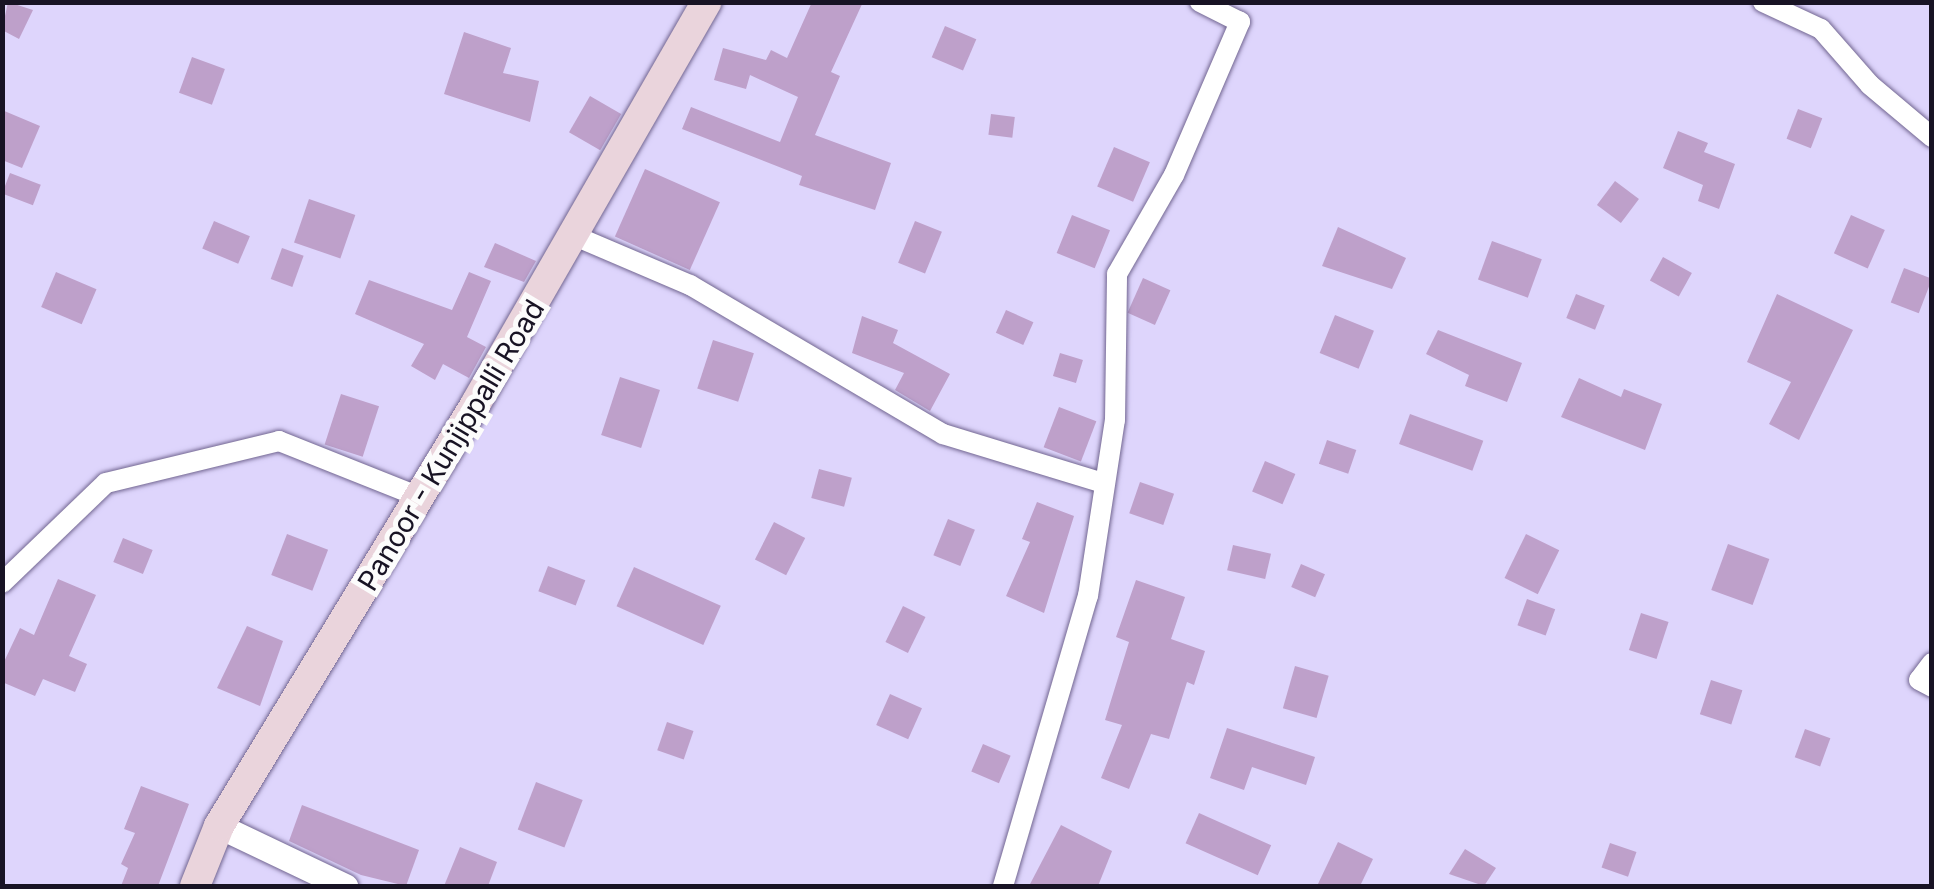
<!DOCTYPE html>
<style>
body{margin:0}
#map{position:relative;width:1934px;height:889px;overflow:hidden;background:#ded5fc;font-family:Inter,sans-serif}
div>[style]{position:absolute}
.building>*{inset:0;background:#bea0ca;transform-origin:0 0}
.roads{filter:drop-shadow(0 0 2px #726691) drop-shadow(0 0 2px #726691)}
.minor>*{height:20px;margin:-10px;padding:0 10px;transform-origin:10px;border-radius:10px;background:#fff}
.tertiary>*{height:25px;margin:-12.5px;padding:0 12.5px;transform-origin:12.5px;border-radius:12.5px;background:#fff}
.secondary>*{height:30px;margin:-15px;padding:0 15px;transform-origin:15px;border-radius:15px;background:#ead4dc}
span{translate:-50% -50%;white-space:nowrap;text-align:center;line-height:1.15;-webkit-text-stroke:10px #fcfcfc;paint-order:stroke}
.street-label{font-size:28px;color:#181324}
.frame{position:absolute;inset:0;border:5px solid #181324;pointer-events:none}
</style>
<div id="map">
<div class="building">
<i style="clip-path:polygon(8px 2px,33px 10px,19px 39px,2px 30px)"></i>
<i style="clip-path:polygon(812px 2px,863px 2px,831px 72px,840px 76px,815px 135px,891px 163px,875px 210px,799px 185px,802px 176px,682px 129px,691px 107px,780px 142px,798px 97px,750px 75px,746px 89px,714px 80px,723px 48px,766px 60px,771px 50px,787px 58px)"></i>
<i style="left:945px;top:26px;width:34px;height:34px;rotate:23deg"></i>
<i style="clip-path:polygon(464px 32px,511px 48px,503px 73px,539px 81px,530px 122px,444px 94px)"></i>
<i style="left:192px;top:57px;width:35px;height:38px;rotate:20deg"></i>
<i style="left:590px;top:96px;width:36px;height:42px;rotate:30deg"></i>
<i style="left:1798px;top:109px;width:26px;height:32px;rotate:21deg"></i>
<i style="clip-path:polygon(2px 110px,40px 126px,22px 168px,2px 160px)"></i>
<i style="left:991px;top:114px;width:24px;height:21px;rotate:7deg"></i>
<i style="clip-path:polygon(1678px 131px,1708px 143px,1704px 152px,1735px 164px,1719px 209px,1698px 201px,1703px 185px,1663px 168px)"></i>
<i style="left:1114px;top:147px;width:39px;height:43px;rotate:23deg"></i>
<i style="left:645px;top:169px;width:82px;height:74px;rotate:24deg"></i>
<i style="left:10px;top:173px;width:33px;height:22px;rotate:21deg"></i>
<i style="left:1615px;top:181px;width:30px;height:30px;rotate:37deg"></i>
<i style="left:309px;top:199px;width:49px;height:46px;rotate:19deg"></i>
<i style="left:1072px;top:215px;width:41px;height:41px;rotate:22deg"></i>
<i style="left:1851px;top:215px;width:37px;height:42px;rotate:24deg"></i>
<i style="left:214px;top:221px;width:39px;height:30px;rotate:23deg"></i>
<i style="left:915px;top:221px;width:29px;height:45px;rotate:22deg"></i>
<i style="clip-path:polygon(1338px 227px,1406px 258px,1392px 289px,1322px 266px)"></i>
<i style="left:1492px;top:241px;width:53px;height:41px;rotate:20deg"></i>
<i style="clip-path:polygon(495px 243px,536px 261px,524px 282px,484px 267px)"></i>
<i style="left:282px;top:248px;width:23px;height:33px;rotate:20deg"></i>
<i style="left:1663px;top:257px;width:33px;height:27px;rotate:29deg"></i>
<i style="left:1904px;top:268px;width:30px;height:37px;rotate:21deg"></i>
<i style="left:56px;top:272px;width:44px;height:38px;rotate:23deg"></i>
<i style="clip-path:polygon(469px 272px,491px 281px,467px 337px,486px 347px,469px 378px,443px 364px,435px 380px,411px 366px,424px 344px,355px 314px,369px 280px,452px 310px)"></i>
<i style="left:1143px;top:278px;width:30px;height:38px;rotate:24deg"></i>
<i style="left:1576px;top:294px;width:31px;height:26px;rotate:22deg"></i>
<i style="clip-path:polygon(1777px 294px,1853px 330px,1799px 440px,1769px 424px,1791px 382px,1747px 362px)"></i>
<i style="left:1006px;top:310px;width:30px;height:25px;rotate:24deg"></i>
<i style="left:1335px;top:315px;width:42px;height:41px;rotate:22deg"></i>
<i style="clip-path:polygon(862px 316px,898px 330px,893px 343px,950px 374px,930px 411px,895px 390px,904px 373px,852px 353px)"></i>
<i style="clip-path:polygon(1438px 330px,1522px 363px,1507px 402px,1465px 386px,1469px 375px,1426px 354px)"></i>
<i style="left:713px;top:340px;width:43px;height:51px;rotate:18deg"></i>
<i style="left:1060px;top:353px;width:24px;height:24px;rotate:17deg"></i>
<i style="left:620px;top:377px;width:42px;height:61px;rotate:18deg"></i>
<i style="clip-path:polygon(1579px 378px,1621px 397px,1624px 389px,1662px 404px,1645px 450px,1561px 417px)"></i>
<i style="left:341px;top:394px;width:40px;height:53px;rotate:18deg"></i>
<i style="left:1059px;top:407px;width:40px;height:43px;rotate:21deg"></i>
<i style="left:1410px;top:414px;width:78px;height:32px;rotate:20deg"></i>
<i style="left:1327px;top:440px;width:31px;height:25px;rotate:19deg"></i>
<i style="left:1265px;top:461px;width:33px;height:33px;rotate:23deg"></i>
<i style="left:819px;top:469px;width:34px;height:30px;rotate:15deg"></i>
<i style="left:1140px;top:482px;width:36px;height:33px;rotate:19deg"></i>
<i style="clip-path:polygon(1037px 502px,1074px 516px,1044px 613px,1006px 596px,1030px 542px,1022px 539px)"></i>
<i style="left:948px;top:519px;width:29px;height:39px;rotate:22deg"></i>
<i style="left:774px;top:522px;width:35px;height:42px;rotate:27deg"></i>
<i style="left:287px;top:534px;width:44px;height:44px;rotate:21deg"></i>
<i style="left:1526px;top:534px;width:37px;height:49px;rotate:26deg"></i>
<i style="left:123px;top:538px;width:32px;height:26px;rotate:22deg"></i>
<i style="left:1728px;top:544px;width:44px;height:49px;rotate:20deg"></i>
<i style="left:1233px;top:545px;width:39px;height:26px;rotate:13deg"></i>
<i style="left:1301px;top:564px;width:26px;height:25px;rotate:23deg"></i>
<i style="left:548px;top:566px;width:40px;height:27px;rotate:21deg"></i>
<i style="left:634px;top:567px;width:95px;height:43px;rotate:24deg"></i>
<i style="clip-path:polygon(58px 579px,96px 595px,69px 656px,87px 664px,75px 692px,43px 679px,35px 696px,2px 682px,2px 666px,20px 628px,34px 635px)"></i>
<i style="clip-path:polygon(1136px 580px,1185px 597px,1171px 639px,1205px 651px,1194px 685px,1187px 682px,1169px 739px,1151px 734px,1129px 789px,1101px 778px,1122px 725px,1105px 720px,1129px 642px,1116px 637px)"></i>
<i style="left:1527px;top:599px;width:30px;height:28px;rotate:20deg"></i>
<i style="left:903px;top:606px;width:25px;height:40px;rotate:26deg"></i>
<i style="left:1641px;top:613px;width:29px;height:39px;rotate:18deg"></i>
<i style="clip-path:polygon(247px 626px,283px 641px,260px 706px,217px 688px)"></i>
<i style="left:1295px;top:666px;width:35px;height:44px;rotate:16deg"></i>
<i style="left:1711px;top:680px;width:33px;height:36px;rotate:18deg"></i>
<i style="left:890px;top:694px;width:35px;height:34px;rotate:24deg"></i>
<i style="left:667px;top:722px;width:28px;height:30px;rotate:19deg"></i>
<i style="clip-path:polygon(1227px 728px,1315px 757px,1306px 785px,1252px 767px,1244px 790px,1210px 778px)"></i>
<i style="left:1805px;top:729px;width:27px;height:30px;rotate:20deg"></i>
<i style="left:983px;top:744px;width:30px;height:30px;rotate:23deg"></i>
<i style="left:536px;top:782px;width:50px;height:51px;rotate:21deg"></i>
<i style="clip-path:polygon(141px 786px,189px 804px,158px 886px,121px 886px,128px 868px,121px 864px,135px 833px,124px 829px)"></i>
<i style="clip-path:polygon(302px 805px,419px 850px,406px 886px,361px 875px,289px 841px)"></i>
<i style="left:1199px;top:813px;width:79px;height:33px;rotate:24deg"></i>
<i style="clip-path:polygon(1061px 825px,1112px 851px,1098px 886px,1029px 886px)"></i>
<i style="clip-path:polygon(1338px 842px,1373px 859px,1360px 886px,1317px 886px)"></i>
<i style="left:1610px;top:843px;width:28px;height:26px;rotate:19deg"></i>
<i style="clip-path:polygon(460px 847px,497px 862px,488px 886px,444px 886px)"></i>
<i style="clip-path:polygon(1465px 849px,1496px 868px,1484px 886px,1449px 874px)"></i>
</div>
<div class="roads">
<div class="minor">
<i style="left:1763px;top:2px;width:64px;rotate:25deg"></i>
<i style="left:1821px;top:29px;width:74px;rotate:48.8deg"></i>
<i style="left:1870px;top:85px;width:81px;rotate:40deg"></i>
<i style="left:575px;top:236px;width:125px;rotate:23.1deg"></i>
<i style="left:690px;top:285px;width:294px;rotate:30.5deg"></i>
<i style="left:943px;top:434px;width:167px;rotate:17deg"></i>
<i style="left:2px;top:583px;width:144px;rotate:-43.9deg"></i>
<i style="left:106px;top:483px;width:178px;rotate:-13.6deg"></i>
<i style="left:279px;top:441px;width:152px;rotate:21.7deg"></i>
<i style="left:1932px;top:663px;width:21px;rotate:127deg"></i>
<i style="left:1919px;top:680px;width:15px;rotate:28deg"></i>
<i style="left:1003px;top:886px;width:302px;rotate:-73.7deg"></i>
<i style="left:1088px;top:596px;width:178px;rotate:-81.3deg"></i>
<i style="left:1115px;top:420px;width:146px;rotate:-89.2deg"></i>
<i style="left:1117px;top:274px;width:114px;rotate:-60.1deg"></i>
<i style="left:1174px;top:175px;width:167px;rotate:-66.7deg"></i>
<i style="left:1240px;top:22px;width:45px;rotate:-153.4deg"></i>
</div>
<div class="tertiary">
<i style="left:219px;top:826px;width:140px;rotate:25.5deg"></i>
</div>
<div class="secondary">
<i style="left:195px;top:886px;width:65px;rotate:-68.2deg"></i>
<i style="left:219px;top:826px;width:495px;rotate:-58.7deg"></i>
<i style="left:476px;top:403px;width:463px;rotate:-60.1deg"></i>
</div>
</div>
<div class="street-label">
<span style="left:451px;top:445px;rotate:-59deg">Panoor - Kunjippalli Road</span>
</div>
<div class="frame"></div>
</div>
